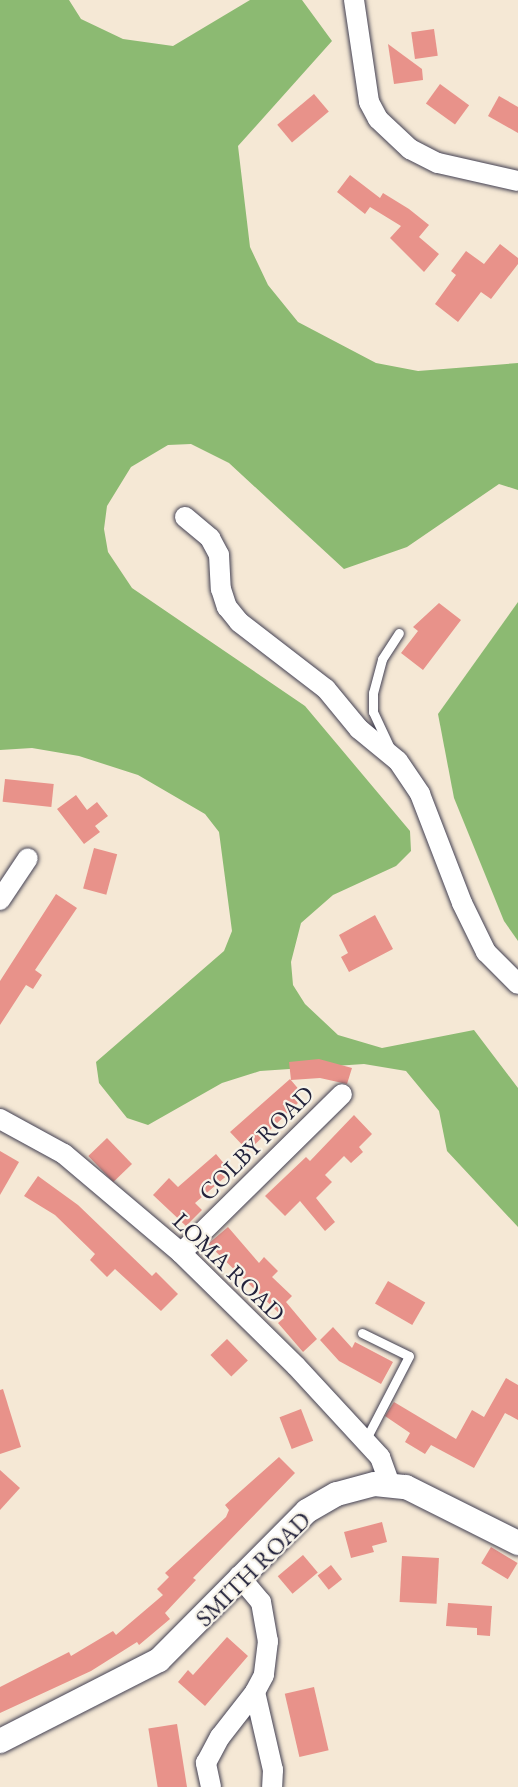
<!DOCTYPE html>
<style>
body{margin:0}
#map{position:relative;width:518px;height:1787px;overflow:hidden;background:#f5e8d5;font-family:"EB Garamond",serif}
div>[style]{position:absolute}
.forest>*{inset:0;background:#8cba72}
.building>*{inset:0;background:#e8928a;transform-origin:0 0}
.roads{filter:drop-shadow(0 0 2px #424052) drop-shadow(0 0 2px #424052)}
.service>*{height:9px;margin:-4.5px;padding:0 4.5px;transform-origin:4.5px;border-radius:4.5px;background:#fff}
.minor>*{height:20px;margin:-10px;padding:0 10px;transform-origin:10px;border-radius:10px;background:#fff}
.tertiary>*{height:24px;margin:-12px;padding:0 12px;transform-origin:12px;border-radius:12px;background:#fff}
span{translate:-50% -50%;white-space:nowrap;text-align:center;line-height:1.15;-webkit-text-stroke:4.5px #f7f3e8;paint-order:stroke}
.street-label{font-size:24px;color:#22223b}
</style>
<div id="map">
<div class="forest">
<i style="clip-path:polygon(0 0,69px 0,81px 19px,123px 39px,173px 46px,250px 0,302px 0,332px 41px,238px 146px,250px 247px,268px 285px,298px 322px,376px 363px,418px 371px,518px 363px,518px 490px,499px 484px,407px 547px,344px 569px,229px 463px,191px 444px,168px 445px,131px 467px,107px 506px,104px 529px,108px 552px,132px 588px,305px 706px,410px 831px,411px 851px,396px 866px,333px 895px,301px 923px,291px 962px,293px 985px,305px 1004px,338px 1035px,382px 1048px,474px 1030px,518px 1088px,518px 1227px,447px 1151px,439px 1111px,406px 1071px,364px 1064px,260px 1071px,222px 1083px,148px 1125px,127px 1118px,99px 1083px,96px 1062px,224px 951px,232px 931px,219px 832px,205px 814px,138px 775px,79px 756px,32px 748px,0 750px)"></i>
<i style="clip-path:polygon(518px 602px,518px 941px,504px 921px,454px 798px,438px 714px)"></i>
</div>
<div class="building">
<i style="left:434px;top:29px;width:27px;height:23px;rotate:82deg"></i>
<i style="clip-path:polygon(388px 44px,422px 69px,423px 80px,394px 84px)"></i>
<i style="left:440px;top:84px;width:36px;height:24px;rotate:36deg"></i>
<i style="left:314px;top:94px;width:23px;height:48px;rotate:50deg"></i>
<i style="clip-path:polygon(499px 96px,518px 107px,518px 133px,488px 116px)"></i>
<i style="clip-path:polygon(350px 175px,380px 198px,383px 193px,409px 209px,429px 225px,419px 237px,439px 254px,424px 272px,390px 238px,401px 226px,370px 207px,365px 214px,337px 192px)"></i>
<i style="clip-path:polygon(500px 244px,518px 258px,518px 264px,491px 299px,481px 292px,458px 322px,435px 304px,456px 275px,451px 271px,466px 251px,484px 264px)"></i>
<i style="clip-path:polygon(439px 603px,461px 620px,423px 670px,401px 653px,418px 631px,413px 627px)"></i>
<i style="left:5px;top:779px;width:49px;height:23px;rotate:6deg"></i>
<i style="clip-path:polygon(76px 795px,87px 810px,97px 802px,108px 816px,95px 826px,100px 832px,84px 844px,57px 809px)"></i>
<i style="left:94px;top:848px;width:24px;height:42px;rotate:15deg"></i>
<i style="clip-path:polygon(56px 894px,77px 908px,35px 970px,42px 975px,33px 989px,26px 985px,0 1025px,0 981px)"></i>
<i style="clip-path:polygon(375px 915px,393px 949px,349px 972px,341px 957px,348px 953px,339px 935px)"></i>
<i style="clip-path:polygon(319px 1059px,352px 1068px,347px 1084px,320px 1078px,291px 1080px,289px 1062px)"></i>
<i style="clip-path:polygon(290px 1079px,301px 1092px,294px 1098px,298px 1103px,248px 1151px,230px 1132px)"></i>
<i style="clip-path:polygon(354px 1115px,372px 1134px,359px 1147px,363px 1152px,351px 1163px,344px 1156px,325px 1175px,332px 1182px,316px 1198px,335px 1222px,325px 1231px,300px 1201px,285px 1216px,265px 1196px,306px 1157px,310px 1161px)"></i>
<i style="left:107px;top:1138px;width:36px;height:26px;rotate:46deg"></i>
<i style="clip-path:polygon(0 1151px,19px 1162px,0 1195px)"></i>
<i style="clip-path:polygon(216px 1154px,231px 1172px,195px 1203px,202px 1210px,186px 1226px,153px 1195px,169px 1178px,178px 1187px)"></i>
<i style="clip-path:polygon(38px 1176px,78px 1205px,152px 1276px,156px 1272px,178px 1294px,161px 1311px,115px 1269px,107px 1277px,90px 1260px,95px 1254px,55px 1215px,24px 1196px)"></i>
<i style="clip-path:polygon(228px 1227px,259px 1263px,264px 1257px,278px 1271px,272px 1277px,292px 1296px,286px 1302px,317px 1339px,303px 1352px,278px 1323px,284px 1318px,208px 1244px)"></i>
<i style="left:388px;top:1281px;width:43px;height:26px;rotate:30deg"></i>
<i style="clip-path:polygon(333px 1327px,352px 1348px,355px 1342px,393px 1362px,381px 1384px,339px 1361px,320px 1340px)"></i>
<i style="left:227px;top:1339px;width:30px;height:23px;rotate:46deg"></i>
<i style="clip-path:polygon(506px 1378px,518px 1385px,518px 1420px,505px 1413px,474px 1468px,431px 1445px,425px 1454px,405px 1442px,410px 1433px,385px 1416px,394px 1402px,456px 1439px,472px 1410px,484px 1417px)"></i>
<i style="clip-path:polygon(3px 1389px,21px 1447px,0 1454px,0 1390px)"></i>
<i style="left:301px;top:1409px;width:34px;height:23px;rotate:69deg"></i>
<i style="clip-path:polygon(279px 1457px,295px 1473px,193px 1578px,196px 1580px,165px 1613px,170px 1619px,139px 1645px,137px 1642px,91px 1671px,0 1713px,0 1687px,69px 1652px,71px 1656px,113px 1631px,116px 1635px,163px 1595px,157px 1589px,169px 1577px,165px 1573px,226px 1517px,229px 1510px,225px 1505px)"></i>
<i style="clip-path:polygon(0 1470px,20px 1488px,0 1510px)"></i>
<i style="clip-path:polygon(382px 1522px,387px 1542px,372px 1546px,374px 1552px,351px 1558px,344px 1532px)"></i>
<i style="left:491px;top:1547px;width:31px;height:19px;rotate:31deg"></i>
<i style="left:303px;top:1555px;width:23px;height:33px;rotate:50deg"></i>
<i style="left:402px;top:1556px;width:37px;height:46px;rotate:3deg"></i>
<i style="left:331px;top:1565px;width:18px;height:17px;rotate:52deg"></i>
<i style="clip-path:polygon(448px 1603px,492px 1606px,490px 1636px,477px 1635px,477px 1628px,446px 1626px)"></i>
<i style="clip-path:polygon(227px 1637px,248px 1656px,205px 1706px,178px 1682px,188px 1670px,193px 1675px)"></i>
<i style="left:314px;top:1687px;width:65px;height:30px;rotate:77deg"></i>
<i style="left:177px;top:1724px;width:64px;height:29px;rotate:81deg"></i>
</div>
<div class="roads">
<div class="service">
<i style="left:389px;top:746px;width:38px;rotate:-115deg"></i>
<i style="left:373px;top:712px;width:19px;rotate:-90deg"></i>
<i style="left:373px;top:693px;width:35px;rotate:-75deg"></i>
<i style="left:382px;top:659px;width:31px;rotate:-57deg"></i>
<i style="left:362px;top:1333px;width:52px;rotate:26.1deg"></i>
<i style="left:409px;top:1356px;width:96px;rotate:117.4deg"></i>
</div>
<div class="minor">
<i style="left:354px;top:0;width:103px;rotate:81.6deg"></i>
<i style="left:369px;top:102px;width:19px;rotate:62deg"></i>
<i style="left:378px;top:119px;width:44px;rotate:43.2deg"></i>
<i style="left:410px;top:149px;width:31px;rotate:27deg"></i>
<i style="left:438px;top:163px;width:82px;rotate:12.7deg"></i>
<i style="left:185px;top:517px;width:33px;rotate:40deg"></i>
<i style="left:210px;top:538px;width:19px;rotate:62deg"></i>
<i style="left:219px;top:555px;width:34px;rotate:87deg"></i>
<i style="left:221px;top:589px;width:19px;rotate:72deg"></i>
<i style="left:227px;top:607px;width:19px;rotate:51deg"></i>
<i style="left:239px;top:622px;width:110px;rotate:37.6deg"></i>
<i style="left:326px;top:689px;width:52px;rotate:50.5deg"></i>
<i style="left:359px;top:729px;width:50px;rotate:39.4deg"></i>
<i style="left:398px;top:761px;width:40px;rotate:56deg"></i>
<i style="left:420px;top:794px;width:117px;rotate:68.9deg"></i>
<i style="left:462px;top:903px;width:55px;rotate:63.9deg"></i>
<i style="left:486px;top:952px;width:45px;rotate:45deg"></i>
<i style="left:0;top:900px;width:50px;rotate:-56.3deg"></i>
<i style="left:0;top:1119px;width:73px;rotate:28.7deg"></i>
<i style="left:64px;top:1154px;width:153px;rotate:40.2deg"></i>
<i style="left:181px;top:1253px;width:161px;rotate:44.5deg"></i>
<i style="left:296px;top:1366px;width:124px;rotate:47.3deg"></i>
<i style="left:380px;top:1457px;width:30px;rotate:70deg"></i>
<i style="left:181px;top:1253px;width:226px;rotate:-44.6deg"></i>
<i style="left:239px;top:1576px;width:34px;rotate:50deg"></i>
<i style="left:261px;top:1602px;width:40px;rotate:80deg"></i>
<i style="left:268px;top:1641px;width:34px;rotate:97deg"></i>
<i style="left:264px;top:1675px;width:19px;rotate:118deg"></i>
<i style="left:211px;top:1787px;width:25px;rotate:-102deg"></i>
<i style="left:206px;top:1763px;width:30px;rotate:-62deg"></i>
<i style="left:220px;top:1737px;width:57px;rotate:-52.1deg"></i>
<i style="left:255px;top:1692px;width:80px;rotate:77deg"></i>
<i style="left:273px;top:1770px;width:17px;rotate:93deg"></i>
</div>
<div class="tertiary">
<i style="left:0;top:1741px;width:178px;rotate:-27deg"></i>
<i style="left:159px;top:1660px;width:210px;rotate:-45.2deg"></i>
<i style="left:307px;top:1511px;width:34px;rotate:-30deg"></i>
<i style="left:337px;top:1494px;width:39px;rotate:-15deg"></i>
<i style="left:375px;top:1484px;width:31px;rotate:6deg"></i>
<i style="left:406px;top:1487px;width:125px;rotate:26.6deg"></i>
</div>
</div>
<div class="street-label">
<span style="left:256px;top:1143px;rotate:-45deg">COLBY ROAD</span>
<span style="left:229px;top:1267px;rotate:44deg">LOMA ROAD</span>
<span style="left:253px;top:1569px;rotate:-45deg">SMITH ROAD</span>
</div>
</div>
